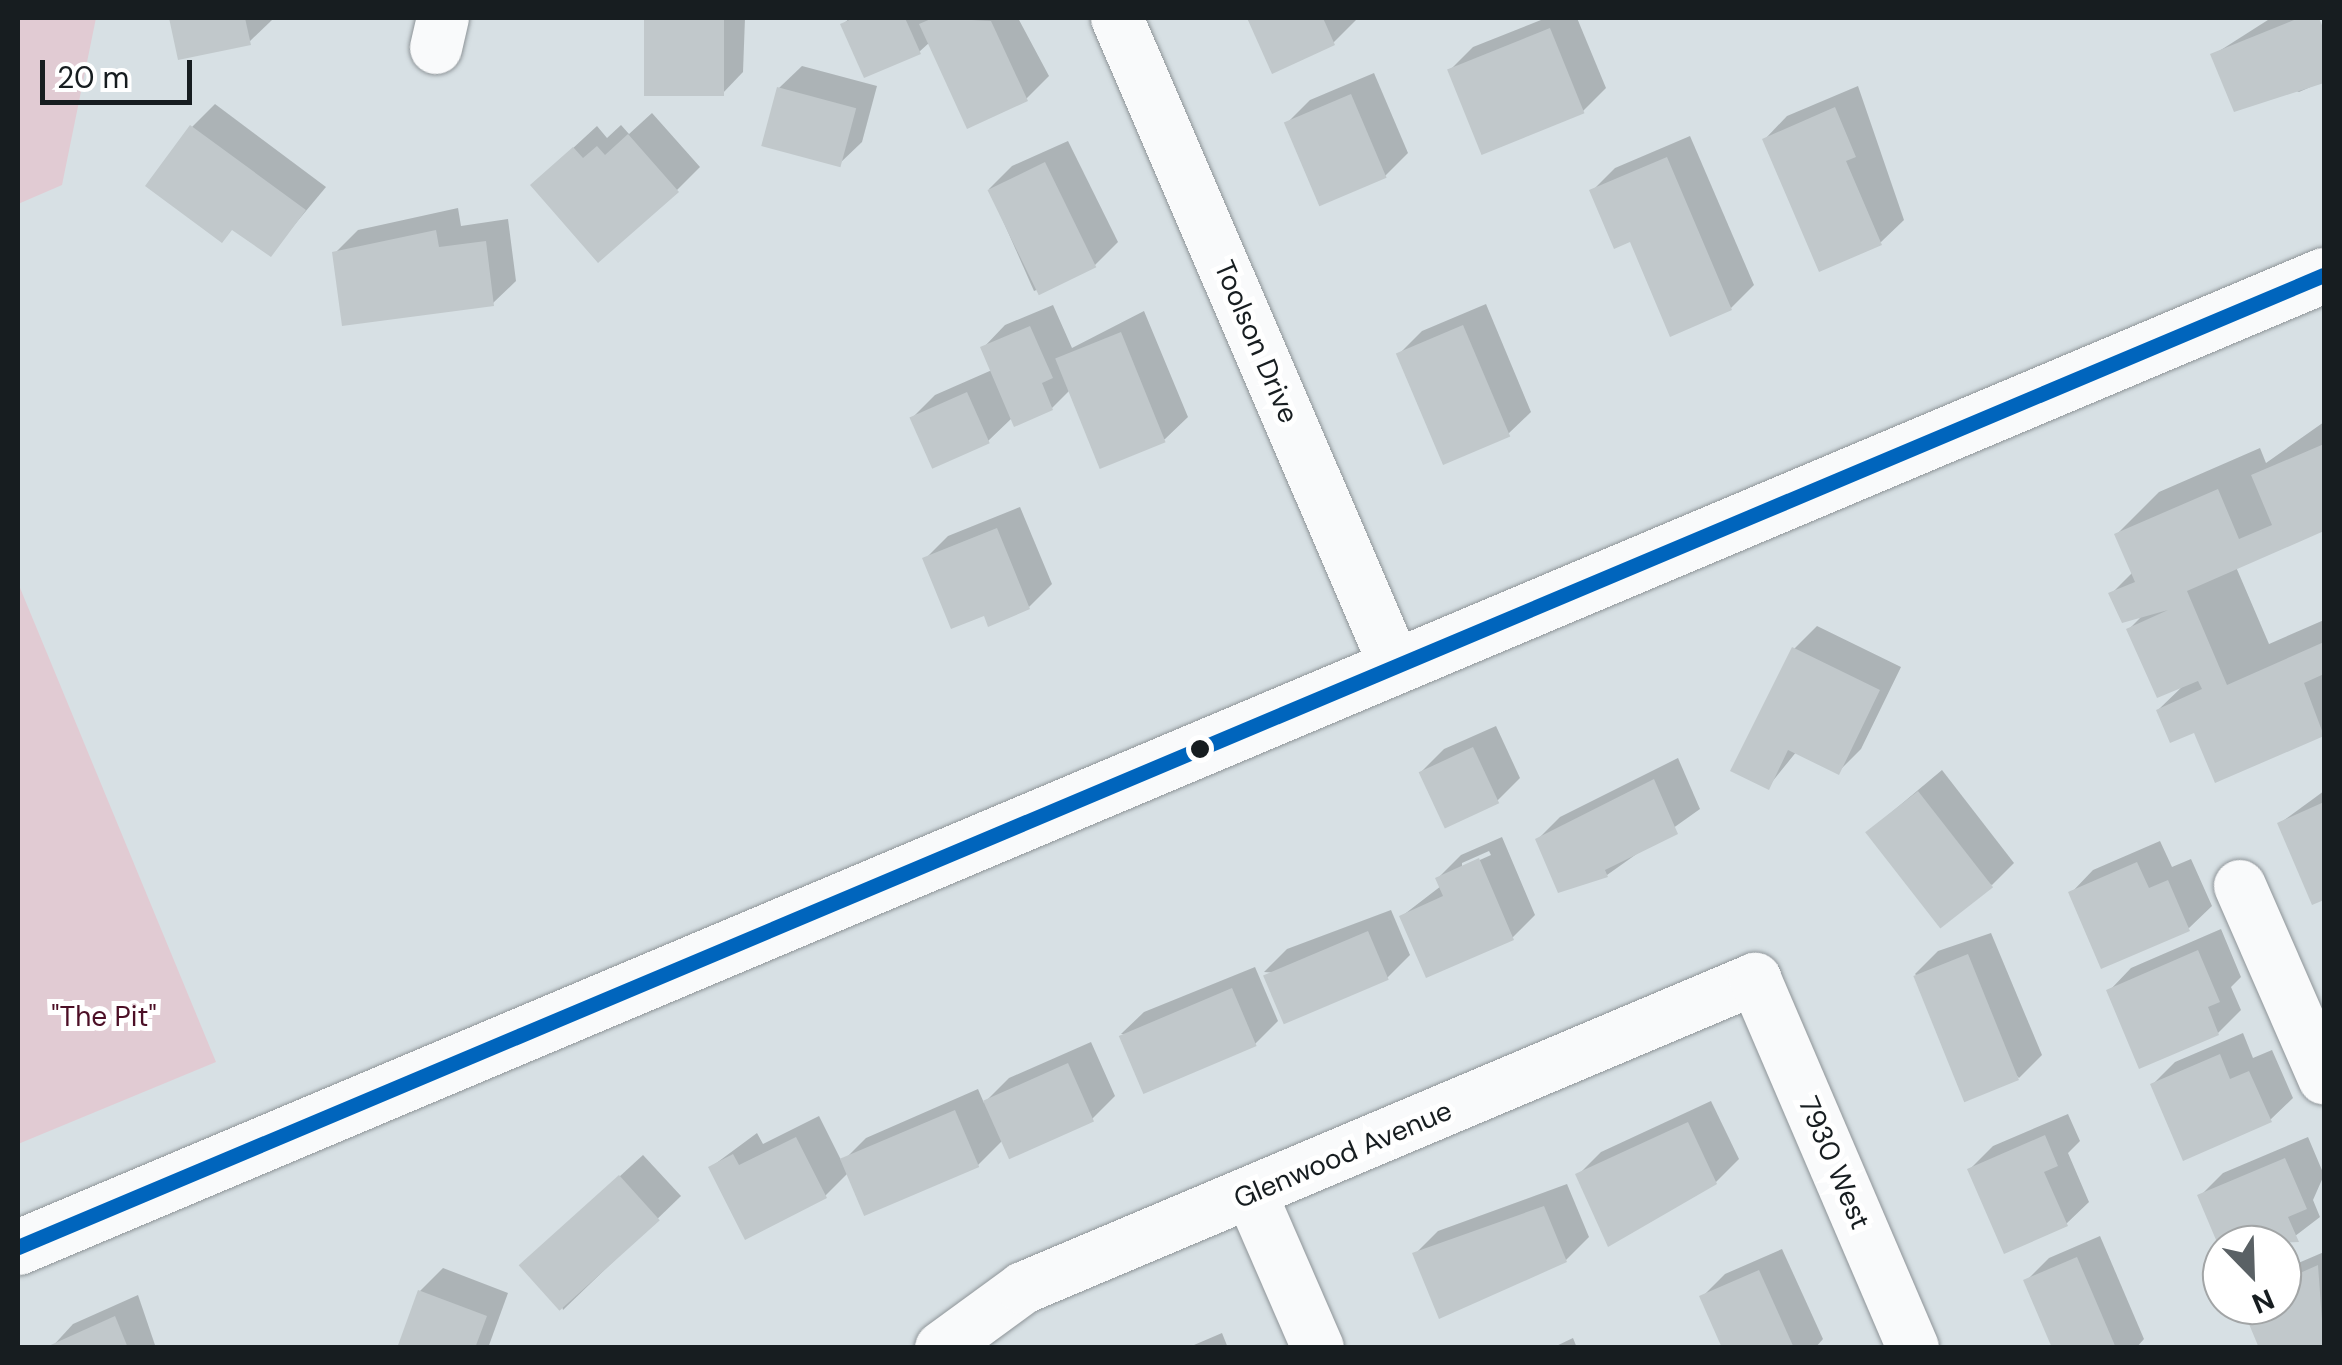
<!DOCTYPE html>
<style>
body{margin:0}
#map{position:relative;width:2342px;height:1365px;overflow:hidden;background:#d7e0e4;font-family:"DM Sans",sans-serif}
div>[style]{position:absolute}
.green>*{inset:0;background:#e1cbd3}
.shadow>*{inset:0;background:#0003}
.building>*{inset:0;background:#c1c8cb;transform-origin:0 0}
.roads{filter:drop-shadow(0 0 2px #8e9498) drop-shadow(0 0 2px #8e9498)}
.minor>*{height:52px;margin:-26px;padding:0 26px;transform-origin:26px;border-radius:26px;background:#f9fafb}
.major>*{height:55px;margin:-27.5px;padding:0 27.5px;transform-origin:27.5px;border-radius:27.5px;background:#f9fafb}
.bus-1>*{height:15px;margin:-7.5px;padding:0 7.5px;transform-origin:7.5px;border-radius:7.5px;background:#0065bd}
.dots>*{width:28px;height:28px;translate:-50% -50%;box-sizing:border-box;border:5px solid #fff;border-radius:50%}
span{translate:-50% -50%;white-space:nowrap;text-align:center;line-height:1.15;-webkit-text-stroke:10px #fff;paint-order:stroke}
.street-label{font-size:28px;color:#171d20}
.park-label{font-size:28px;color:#4c0f26}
.frame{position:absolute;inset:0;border:20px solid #171d20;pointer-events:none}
.north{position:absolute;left:2202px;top:1225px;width:100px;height:100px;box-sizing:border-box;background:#fff;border:2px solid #a2a5a6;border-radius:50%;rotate:157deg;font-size:28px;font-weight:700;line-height:40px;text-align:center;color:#171d20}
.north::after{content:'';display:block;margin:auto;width:35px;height:45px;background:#5a6165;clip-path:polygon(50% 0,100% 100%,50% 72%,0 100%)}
.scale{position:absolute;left:40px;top:60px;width:152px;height:45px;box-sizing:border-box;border:5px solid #171d20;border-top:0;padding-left:12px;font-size:30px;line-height:35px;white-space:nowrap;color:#171d20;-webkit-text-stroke:8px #fff;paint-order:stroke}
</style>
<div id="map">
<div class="green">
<i style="clip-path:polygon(18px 18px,96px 18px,62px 185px,18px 204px)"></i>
<i style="clip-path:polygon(18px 583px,216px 1062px,18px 1144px)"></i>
</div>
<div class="shadow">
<i style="clip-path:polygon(171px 18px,272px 18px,272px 20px,249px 42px,180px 57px)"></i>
<i style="clip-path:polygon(650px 18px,745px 18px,743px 72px,721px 95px,651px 93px)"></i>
<i style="clip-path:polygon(850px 18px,1018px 18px,1049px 76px,1026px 99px,930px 42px,919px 52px,843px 24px)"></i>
<i style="clip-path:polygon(1252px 18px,1355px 18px,1356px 20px,1333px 43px,1273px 70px)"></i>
<i style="clip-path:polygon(1546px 18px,1577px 18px,1606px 88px,1583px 111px,1450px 70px,1473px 47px)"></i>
<i style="clip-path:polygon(2271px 18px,2317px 18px,2324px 81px,2299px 92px,2213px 55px)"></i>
<i style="clip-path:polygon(802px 66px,877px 86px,862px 142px,839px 164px,779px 88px)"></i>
<i style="clip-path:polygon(1374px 73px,1408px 153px,1385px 176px,1287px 123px,1310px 100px)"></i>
<i style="clip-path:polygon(1858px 86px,1904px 220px,1881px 242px,1820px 268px,1765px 139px,1787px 116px)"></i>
<i style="clip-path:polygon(215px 104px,326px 187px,270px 254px,234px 228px,192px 127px)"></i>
<i style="clip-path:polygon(652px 113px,700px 167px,677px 190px,533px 185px,597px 126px,607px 138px,621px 125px,629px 134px)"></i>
<i style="clip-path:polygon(1690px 136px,1754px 285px,1731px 308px,1631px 239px,1592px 191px,1615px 168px)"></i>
<i style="clip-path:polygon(1068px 141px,1118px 242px,1095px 265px,1034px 291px,989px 189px,1012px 166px)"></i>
<i style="clip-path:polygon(458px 208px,461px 226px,508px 219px,516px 281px,493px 303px,335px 253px,358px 230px)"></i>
<i style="clip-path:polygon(1486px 304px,1531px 412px,1508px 434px,1399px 354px,1422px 331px)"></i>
<i style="clip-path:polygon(1053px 305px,1072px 348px,1144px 311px,1188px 417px,1165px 439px,1104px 466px,1071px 389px,1052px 408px,1012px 418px,988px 441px,912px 418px,935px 395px,992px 370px,983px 348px,1005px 325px)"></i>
<i style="clip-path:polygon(2324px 422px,2324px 529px,2236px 567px,2269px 644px,2324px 620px,2324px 733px,2217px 780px,2195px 729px,2158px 710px,2185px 684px,2129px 629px,2144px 614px,2111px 594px,2133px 572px,2117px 534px,2159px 492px,2260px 448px,2266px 463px)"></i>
<i style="clip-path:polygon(1020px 507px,1052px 584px,1029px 607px,986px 612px,925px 559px,948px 536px)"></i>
<i style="clip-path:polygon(1817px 626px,1901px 667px,1861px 749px,1838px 772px,1797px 751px,1768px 787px,1794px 649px)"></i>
<i style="clip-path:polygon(1496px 726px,1520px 778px,1497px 801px,1421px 772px,1444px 749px)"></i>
<i style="clip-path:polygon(1678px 758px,1700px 809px,1607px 875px,1538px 839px,1560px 817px)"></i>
<i style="clip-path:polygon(1942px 770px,2014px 863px,1992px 885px,1868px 832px)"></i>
<i style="clip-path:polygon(2324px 791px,2324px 897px,2314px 902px,2280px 823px)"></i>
<i style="clip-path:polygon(evenodd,1502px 837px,1535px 915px,1512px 938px,1402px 916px,1441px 886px,1438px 878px,1461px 855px,1502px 837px,1489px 851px,1491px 855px,1462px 868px,1462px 863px,1489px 851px)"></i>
<i style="clip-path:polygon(2160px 841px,2172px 867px,2191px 859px,2212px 906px,2189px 928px,2071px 893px,2093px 870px)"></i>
<i style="clip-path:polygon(1391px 910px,1410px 955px,1387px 978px,1264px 972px,1287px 949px)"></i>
<i style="clip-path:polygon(2221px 929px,2241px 977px,2231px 987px,2241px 1010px,2218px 1033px,2109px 991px,2131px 968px)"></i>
<i style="clip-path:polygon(1991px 933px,2042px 1055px,2019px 1078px,1915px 974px,1938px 951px)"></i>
<i style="clip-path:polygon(1255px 967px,1278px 1021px,1255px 1044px,1121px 1034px,1144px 1012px)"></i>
<i style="clip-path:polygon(2243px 1033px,2253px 1058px,2272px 1050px,2293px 1098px,2270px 1120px,2153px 1084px,2175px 1062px)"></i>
<i style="clip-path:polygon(1091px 1042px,1115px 1096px,1092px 1119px,1003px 1140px,978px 1165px,848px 1173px,825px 1196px,711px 1167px,757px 1133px,763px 1144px,819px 1116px,842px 1162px,866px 1138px,978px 1089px,984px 1103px,1009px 1078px)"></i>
<i style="clip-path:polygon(1711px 1101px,1739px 1159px,1716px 1182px,1578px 1175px,1601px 1152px)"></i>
<i style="clip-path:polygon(2068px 1114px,2080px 1141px,2068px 1153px,2089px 1202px,2066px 1224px,1970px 1169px,1993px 1146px)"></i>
<i style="clip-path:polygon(2308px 1137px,2324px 1175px,2313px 1200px,2320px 1217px,2282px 1246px,2222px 1248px,2200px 1196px,2223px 1173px)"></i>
<i style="clip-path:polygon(643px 1155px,681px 1196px,563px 1310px,546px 1244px)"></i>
<i style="clip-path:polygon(1567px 1184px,1589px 1237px,1566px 1260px,1415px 1254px,1438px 1231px)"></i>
<i style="clip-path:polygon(2100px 1236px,2144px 1339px,2136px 1348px,2055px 1348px,2026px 1281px,2049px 1258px)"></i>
<i style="clip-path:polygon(1782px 1249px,1823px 1339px,1815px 1348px,1725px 1348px,1702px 1297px,1725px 1274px)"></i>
<i style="clip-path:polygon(2324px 1252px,2324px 1348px,2261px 1348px,2243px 1305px,2282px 1305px,2282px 1270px)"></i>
<i style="clip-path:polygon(443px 1268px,508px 1293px,488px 1348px,399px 1348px,420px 1291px)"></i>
<i style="clip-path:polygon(138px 1295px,156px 1348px,51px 1348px,73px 1324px)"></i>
<i style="clip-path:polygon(1222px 1333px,1228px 1348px,1187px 1348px)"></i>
<i style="clip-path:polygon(1573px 1338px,1577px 1348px,1552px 1348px)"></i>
</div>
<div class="building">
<i style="clip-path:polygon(169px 18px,245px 18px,251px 45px,178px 60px)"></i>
<i style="left:644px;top:18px;width:80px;height:78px"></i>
<i style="clip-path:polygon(854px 18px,905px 18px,921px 54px,864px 78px,840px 24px)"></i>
<i style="clip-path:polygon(933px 18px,991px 21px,1028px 101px,967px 129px,919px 24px)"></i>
<i style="clip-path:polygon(1247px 18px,1323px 18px,1335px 45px,1272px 74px)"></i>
<i style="clip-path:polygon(2299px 18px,2319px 18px,2324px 30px,2324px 83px,2234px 112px,2210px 54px)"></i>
<i style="left:1550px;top:28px;width:92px;height:111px;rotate:68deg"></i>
<i style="left:777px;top:87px;width:82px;height:61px;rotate:15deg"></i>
<i style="left:1351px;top:94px;width:91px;height:73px;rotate:67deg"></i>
<i style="clip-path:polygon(1835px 107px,1856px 157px,1846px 161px,1882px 245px,1819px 272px,1762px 139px)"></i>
<i style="clip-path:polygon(190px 125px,306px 210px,271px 257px,232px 230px,222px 243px,145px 186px)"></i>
<i style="clip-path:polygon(628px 134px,679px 192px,598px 263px,530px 185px,573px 147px,583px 158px,597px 146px,605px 155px)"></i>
<i style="clip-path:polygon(1667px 157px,1732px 310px,1670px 337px,1630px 242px,1614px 249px,1589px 190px)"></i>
<i style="left:1045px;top:162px;width:117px;height:64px;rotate:64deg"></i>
<i style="clip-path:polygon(436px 230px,439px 247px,486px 241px,494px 306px,342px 326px,332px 252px)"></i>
<i style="left:1463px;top:325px;width:121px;height:73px;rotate:67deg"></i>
<i style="clip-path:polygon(1030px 326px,1053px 378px,1042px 383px,1053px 410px,1014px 427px,980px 347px)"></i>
<i style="left:1121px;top:332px;width:119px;height:71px;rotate:68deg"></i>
<i style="left:967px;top:392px;width:56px;height:63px;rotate:66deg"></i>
<i style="clip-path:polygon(2324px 444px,2324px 531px,2187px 591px,2227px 685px,2324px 642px,2324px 674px,2304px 683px,2324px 736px,2215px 783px,2194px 733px,2170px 743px,2156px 710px,2202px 689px,2198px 681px,2157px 698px,2126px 629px,2168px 610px,2122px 623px,2108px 593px,2135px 582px,2114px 534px,2218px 489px,2239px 539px,2272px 525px,2251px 475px)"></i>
<i style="clip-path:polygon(997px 528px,1030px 609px,988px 627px,984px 616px,951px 629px,922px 558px)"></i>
<i style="clip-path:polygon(1792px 647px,1880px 690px,1839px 775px,1788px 750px,1769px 790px,1730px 771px)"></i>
<i style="left:1473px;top:747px;width:62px;height:60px;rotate:65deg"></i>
<i style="clip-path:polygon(1654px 779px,1678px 834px,1605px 870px,1608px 877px,1558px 893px,1535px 839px)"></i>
<i style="left:1918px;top:791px;width:122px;height:67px;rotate:52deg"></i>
<i style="clip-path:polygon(2324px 802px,2324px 900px,2312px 905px,2277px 823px)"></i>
<i style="clip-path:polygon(1479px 858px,1514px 940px,1426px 978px,1399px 916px,1443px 896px,1435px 878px)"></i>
<i style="clip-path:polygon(2137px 862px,2149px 888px,2168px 880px,2190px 931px,2101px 969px,2068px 892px)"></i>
<i style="left:1368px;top:931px;width:53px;height:114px;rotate:67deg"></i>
<i style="clip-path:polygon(2198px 950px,2220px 1002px,2208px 1007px,2219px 1035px,2139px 1069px,2106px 990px)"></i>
<i style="left:1968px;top:954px;width:136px;height:59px;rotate:68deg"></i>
<i style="left:1232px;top:988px;width:63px;height:123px;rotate:67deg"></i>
<i style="clip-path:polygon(2220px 1054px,2230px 1079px,2249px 1071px,2272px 1122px,2183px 1161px,2150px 1084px)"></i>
<i style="left:1068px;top:1063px;width:64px;height:93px;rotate:66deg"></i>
<i style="left:955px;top:1110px;width:62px;height:125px;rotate:67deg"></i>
<i style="clip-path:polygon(1688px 1122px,1717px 1184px,1608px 1247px,1575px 1174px)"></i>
<i style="clip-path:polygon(2045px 1135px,2058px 1166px,2044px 1172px,2068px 1226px,2004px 1254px,1967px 1169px)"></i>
<i style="clip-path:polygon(796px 1137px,827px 1198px,745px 1240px,708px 1167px,733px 1154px,739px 1165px)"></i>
<i style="clip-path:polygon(2285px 1158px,2307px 1209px,2288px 1217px,2299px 1242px,2222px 1245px,2222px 1254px,2197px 1195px)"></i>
<i style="left:619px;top:1175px;width:61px;height:135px;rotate:48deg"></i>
<i style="clip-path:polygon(1544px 1206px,1567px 1262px,1439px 1319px,1412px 1253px)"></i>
<i style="clip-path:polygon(2077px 1257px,2116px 1348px,2052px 1348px,2023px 1280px)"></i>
<i style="clip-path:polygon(2318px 1265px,2324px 1348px,2259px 1348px,2241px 1305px,2282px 1305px,2282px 1281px)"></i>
<i style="clip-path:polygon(1759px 1270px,1794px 1348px,1722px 1348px,1699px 1296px)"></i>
<i style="clip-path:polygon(418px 1290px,487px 1316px,475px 1348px,397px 1348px)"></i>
<i style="clip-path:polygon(115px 1316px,128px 1348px,44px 1348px)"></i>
</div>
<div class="roads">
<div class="minor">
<i style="left:1117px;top:18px;width:707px;rotate:66.77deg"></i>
<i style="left:436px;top:48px;width:31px;rotate:-77deg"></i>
<i style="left:2240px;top:886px;width:210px;rotate:66.4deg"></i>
<i style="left:1251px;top:1194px;width:168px;rotate:66.5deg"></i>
<i style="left:941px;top:1348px;width:102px;rotate:-36.2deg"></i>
<i style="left:1023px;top:1288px;width:795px;rotate:-22.89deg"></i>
<i style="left:1755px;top:979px;width:401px;rotate:66.8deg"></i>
</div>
<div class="major">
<i style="left:18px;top:1247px;width:2502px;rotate:-22.86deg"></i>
</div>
</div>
<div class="bus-1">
<i style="left:18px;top:1247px;width:2502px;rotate:-22.86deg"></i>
</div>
<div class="dots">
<i style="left:1200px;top:749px;background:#171d20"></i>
</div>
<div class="street-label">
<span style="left:1256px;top:342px;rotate:67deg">Toolson Drive</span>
<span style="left:1343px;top:1155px;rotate:-23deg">Glenwood Avenue</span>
<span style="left:1834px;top:1163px;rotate:67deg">7930 West</span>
</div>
<div class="park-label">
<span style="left:104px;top:1017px">"The Pit"</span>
</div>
<div class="frame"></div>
<div class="north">N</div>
<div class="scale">20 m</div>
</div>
